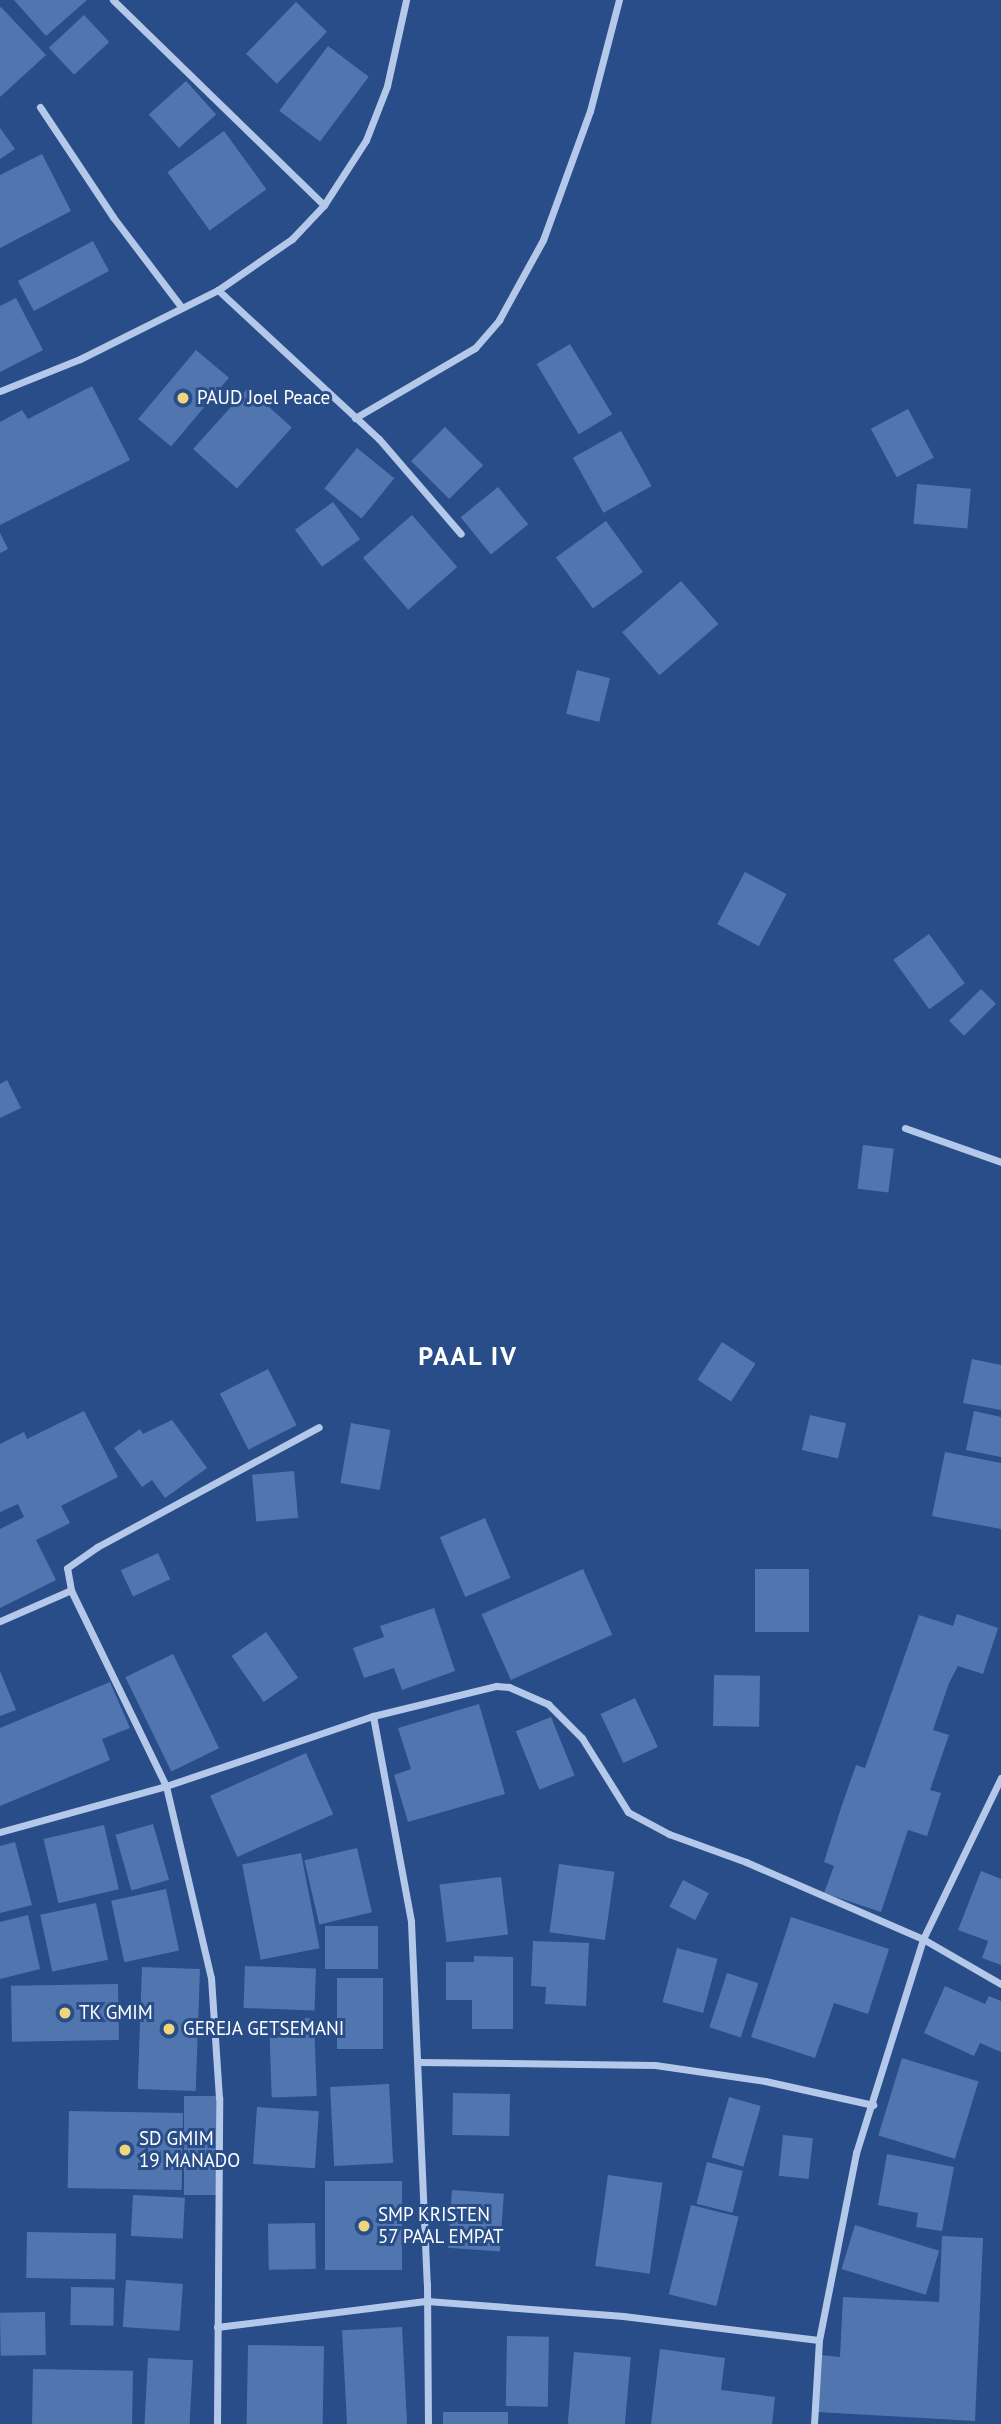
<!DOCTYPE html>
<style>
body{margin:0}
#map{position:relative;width:1001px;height:2424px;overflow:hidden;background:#284d88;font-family:"PT Sans",sans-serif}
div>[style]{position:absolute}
.building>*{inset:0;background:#5176af;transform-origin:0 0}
.minor>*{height:7px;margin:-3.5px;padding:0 3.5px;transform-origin:3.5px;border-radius:3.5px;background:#b4c9e9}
.dots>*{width:19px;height:19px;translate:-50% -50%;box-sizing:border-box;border:4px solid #284d88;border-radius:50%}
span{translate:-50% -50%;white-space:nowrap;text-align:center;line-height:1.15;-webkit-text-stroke:6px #284d88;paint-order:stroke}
.poi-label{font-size:19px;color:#fff}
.left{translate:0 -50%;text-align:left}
.district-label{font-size:26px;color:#fff;font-weight:700;letter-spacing:2px}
</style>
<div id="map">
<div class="building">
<i style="clip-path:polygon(14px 0,87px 0,46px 36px)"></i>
<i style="left:296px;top:2px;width:43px;height:72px;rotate:44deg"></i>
<i style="clip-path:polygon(1px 7px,46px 55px,0 97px,0 8px)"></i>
<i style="left:84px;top:15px;width:37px;height:48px;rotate:47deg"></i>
<i style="left:328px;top:46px;width:51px;height:81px;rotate:37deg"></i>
<i style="left:186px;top:81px;width:45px;height:50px;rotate:48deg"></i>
<i style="clip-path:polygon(0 128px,15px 149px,0 159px)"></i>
<i style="left:224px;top:131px;width:72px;height:70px;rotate:54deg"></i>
<i style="clip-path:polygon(42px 154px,71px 211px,0 248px,0 175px)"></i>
<i style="left:93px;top:241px;width:34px;height:85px;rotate:62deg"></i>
<i style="clip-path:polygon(16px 298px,43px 350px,0 372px,0 306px)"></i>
<i style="left:570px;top:344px;width:82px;height:39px;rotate:59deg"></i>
<i style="left:196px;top:350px;width:43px;height:90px;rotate:40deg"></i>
<i style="clip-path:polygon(92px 386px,130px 460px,0 525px,0 422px,22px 410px,28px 419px)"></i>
<i style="left:248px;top:388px;width:59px;height:82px;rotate:42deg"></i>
<i style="left:908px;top:409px;width:55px;height:42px;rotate:62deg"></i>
<i style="left:445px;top:427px;width:54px;height:48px;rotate:45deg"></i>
<i style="left:621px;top:431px;width:63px;height:55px;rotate:61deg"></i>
<i style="left:357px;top:448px;width:48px;height:52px;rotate:39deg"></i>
<i style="left:917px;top:484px;width:54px;height:40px;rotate:5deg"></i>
<i style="left:498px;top:487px;width:48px;height:48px;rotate:51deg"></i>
<i style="left:333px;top:502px;width:46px;height:47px;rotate:54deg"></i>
<i style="left:412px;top:515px;width:69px;height:65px;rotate:49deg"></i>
<i style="left:606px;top:521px;width:63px;height:62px;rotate:54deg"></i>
<i style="clip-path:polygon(0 533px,8px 549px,0 553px)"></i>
<i style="left:681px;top:581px;width:57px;height:78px;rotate:49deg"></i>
<i style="left:577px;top:670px;width:34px;height:45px;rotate:14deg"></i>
<i style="left:745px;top:872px;width:47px;height:59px;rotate:28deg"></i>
<i style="left:929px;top:934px;width:61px;height:44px;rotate:54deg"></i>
<i style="left:981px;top:989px;width:21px;height:45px;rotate:45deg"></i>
<i style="clip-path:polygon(7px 1080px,21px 1108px,0 1118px,0 1084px)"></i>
<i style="left:863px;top:1145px;width:31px;height:44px;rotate:7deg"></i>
<i style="left:722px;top:1342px;width:40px;height:45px;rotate:33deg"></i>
<i style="clip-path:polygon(972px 1359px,1001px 1365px,1001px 1410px,963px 1403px)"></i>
<i style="left:268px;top:1369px;width:63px;height:54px;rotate:63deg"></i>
<i style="clip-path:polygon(84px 1411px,118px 1477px,61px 1506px,70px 1523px,36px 1540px,56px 1580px,0 1608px,0 1529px,24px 1517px,18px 1504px,0 1512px,0 1444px,24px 1432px,27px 1439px)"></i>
<i style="clip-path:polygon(974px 1411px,1001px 1417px,1001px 1457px,966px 1450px)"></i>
<i style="left:810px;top:1415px;width:37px;height:36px;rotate:13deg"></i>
<i style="clip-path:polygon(172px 1420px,207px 1468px,165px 1498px,152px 1480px,142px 1487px,114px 1448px,140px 1429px,143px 1434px)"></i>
<i style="left:351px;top:1423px;width:40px;height:61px;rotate:10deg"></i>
<i style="clip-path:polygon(945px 1452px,1001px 1463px,1001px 1529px,932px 1516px)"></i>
<i style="left:294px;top:1471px;width:47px;height:42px;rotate:85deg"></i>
<i style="left:485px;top:1518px;width:65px;height:49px;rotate:67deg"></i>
<i style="left:158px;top:1553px;width:29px;height:41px;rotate:65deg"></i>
<i style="left:583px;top:1569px;width:72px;height:111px;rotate:66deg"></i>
<i style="left:755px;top:1569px;width:54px;height:63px"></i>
<i style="clip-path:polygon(434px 1608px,455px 1671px,402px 1690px,394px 1668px,364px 1678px,353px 1648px,384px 1637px,380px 1626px)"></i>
<i style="clip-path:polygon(957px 1614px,998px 1628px,983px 1674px,958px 1666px,949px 1683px,933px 1730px,949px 1735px,930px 1790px,941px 1793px,927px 1836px,908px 1830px,881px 1912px,824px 1893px,834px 1866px,824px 1862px,841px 1808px,856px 1765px,865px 1768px,919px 1615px,953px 1626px)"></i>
<i style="left:266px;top:1632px;width:56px;height:42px;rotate:55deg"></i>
<i style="left:173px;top:1654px;width:105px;height:53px;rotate:64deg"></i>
<i style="clip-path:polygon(0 1671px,16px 1710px,0 1716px)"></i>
<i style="left:714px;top:1675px;width:46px;height:51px;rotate:1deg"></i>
<i style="clip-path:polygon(110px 1682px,130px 1728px,102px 1739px,110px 1760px,0 1806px,0 1728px)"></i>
<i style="left:635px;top:1698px;width:54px;height:38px;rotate:65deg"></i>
<i style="clip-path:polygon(479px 1704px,505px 1794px,408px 1822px,394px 1775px,411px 1769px,398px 1728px)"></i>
<i style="left:551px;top:1717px;width:63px;height:38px;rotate:68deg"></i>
<i style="left:306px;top:1753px;width:67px;height:105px;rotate:66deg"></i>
<i style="left:153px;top:1824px;width:58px;height:39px;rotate:74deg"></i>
<i style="left:104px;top:1825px;width:66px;height:62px;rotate:77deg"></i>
<i style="clip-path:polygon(15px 1842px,32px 1905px,0 1913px,0 1846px)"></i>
<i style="left:357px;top:1848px;width:66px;height:54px;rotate:77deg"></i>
<i style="left:301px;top:1853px;width:97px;height:60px;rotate:79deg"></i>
<i style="left:559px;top:1864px;width:56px;height:69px;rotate:8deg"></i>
<i style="clip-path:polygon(981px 1871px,1001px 1879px,1001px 1965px,982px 1958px,988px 1941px,958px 1930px)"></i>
<i style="left:501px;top:1877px;width:58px;height:62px;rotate:83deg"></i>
<i style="left:683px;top:1880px;width:29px;height:30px;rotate:27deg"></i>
<i style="left:166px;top:1889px;width:63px;height:56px;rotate:78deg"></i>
<i style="left:96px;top:1903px;width:58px;height:57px;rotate:78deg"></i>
<i style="clip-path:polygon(28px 1915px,40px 1969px,0 1979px,0 1922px)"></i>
<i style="clip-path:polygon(791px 1917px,889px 1949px,868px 2014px,834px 2003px,815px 2058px,751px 2037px)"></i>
<i style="left:325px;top:1926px;width:53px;height:43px"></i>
<i style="clip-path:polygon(533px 1941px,589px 1943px,586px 2006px,545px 2004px,546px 1987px,531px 1986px)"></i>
<i style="left:677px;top:1948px;width:42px;height:56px;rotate:15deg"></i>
<i style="clip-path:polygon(474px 1956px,513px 1957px,513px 2029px,472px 2029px,472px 2000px,446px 2000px,446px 1962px,474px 1962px)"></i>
<i style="left:245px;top:1966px;width:71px;height:42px;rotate:2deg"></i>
<i style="left:142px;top:1967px;width:58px;height:122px;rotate:2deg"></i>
<i style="left:727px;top:1973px;width:33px;height:57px;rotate:18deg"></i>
<i style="left:337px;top:1978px;width:46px;height:71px"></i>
<i style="left:118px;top:1984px;width:56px;height:107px;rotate:89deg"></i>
<i style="clip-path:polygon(945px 1986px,985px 2004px,989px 1996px,1001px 2001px,1001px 2052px,980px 2043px,974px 2056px,924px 2033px)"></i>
<i style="left:314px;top:2018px;width:78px;height:45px;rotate:88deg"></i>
<i style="left:902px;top:2058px;width:80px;height:81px;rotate:17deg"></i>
<i style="left:389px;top:2084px;width:79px;height:59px;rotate:87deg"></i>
<i style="left:453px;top:2093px;width:57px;height:42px;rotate:1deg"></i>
<i style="left:184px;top:2096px;width:32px;height:99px"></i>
<i style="left:729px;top:2097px;width:33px;height:63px;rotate:16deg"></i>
<i style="left:257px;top:2107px;width:62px;height:57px;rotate:4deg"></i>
<i style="left:69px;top:2111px;width:114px;height:77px;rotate:1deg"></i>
<i style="left:783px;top:2135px;width:30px;height:41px;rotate:6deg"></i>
<i style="clip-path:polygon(887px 2154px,954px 2167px,942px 2231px,916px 2227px,918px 2213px,878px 2205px)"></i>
<i style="left:707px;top:2162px;width:37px;height:43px;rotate:14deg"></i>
<i style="left:608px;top:2175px;width:55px;height:92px;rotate:8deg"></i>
<i style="left:402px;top:2181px;width:89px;height:77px;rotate:90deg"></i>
<i style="left:452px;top:2190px;width:52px;height:58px;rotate:4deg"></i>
<i style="left:133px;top:2195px;width:52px;height:41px;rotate:3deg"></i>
<i style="left:691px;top:2205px;width:49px;height:92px;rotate:14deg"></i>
<i style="left:315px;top:2223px;width:46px;height:47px;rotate:89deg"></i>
<i style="left:855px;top:2225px;width:88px;height:46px;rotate:17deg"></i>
<i style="left:27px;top:2232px;width:89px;height:46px;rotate:1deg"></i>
<i style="clip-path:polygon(942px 2236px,983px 2238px,975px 2421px,818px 2412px,821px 2355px,840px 2357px,843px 2297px,939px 2302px)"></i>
<i style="left:126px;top:2280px;width:57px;height:47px;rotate:4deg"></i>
<i style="left:71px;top:2287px;width:43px;height:38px;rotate:1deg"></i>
<i style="left:45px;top:2312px;width:43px;height:45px;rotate:89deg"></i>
<i style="left:402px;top:2327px;width:97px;height:60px;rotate:87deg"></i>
<i style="left:507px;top:2336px;width:42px;height:70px;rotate:1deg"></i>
<i style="left:248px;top:2345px;width:76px;height:79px;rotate:1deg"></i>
<i style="clip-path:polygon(660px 2349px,725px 2358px,721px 2390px,775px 2397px,772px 2424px,651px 2424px)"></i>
<i style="left:574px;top:2352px;width:57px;height:72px;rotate:5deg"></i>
<i style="left:148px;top:2358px;width:45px;height:66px;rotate:3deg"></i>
<i style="left:33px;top:2369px;width:100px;height:55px;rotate:1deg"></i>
<i style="left:443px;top:2412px;width:65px;height:12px"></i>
</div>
<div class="minor">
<i style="left:113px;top:0;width:294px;rotate:44.2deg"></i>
<i style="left:40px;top:107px;width:132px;rotate:56.4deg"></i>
<i style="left:113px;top:217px;width:114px;rotate:52.8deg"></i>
<i style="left:218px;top:290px;width:219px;rotate:42.8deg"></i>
<i style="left:379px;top:439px;width:125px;rotate:49.2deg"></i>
<i style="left:0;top:391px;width:86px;rotate:-21.8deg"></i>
<i style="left:80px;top:359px;width:154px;rotate:-26.6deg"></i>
<i style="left:218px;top:290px;width:90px;rotate:-34.6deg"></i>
<i style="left:292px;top:239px;width:47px;rotate:-46.7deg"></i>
<i style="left:324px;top:205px;width:77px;rotate:-57.1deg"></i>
<i style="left:366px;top:140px;width:58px;rotate:-68.7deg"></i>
<i style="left:387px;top:86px;width:88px;rotate:-77.5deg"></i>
<i style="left:355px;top:418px;width:139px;rotate:-30.3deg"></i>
<i style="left:475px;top:348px;width:37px;rotate:-49deg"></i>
<i style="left:499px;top:320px;width:91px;rotate:-61.2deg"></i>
<i style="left:543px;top:240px;width:137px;rotate:-70deg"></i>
<i style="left:590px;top:111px;width:115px;rotate:-75.4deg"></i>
<i style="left:905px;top:1128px;width:102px;rotate:19.5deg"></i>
<i style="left:0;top:1621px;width:77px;rotate:-23.6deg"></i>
<i style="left:373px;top:1716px;width:209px;rotate:79.5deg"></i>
<i style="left:411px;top:1922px;width:362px;rotate:87.5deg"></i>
<i style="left:427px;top:2284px;width:140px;rotate:89.6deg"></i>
<i style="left:0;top:1832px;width:172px;rotate:-15.5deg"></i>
<i style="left:166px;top:1786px;width:219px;rotate:-18.7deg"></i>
<i style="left:373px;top:1716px;width:127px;rotate:-13.7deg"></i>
<i style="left:496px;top:1686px;width:13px;rotate:4deg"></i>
<i style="left:509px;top:1687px;width:43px;rotate:23.6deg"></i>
<i style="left:548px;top:1704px;width:48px;rotate:45deg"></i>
<i style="left:582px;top:1738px;width:87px;rotate:58.1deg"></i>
<i style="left:628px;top:1812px;width:47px;rotate:28.2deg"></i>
<i style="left:669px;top:1834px;width:82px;rotate:20deg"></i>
<i style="left:746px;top:1862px;width:193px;rotate:23.5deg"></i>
<i style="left:923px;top:1939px;width:90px;rotate:30deg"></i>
<i style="left:418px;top:2062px;width:237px;rotate:0.7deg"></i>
<i style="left:655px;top:2065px;width:111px;rotate:8.3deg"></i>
<i style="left:765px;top:2081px;width:111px;rotate:12.5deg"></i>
<i style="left:217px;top:2327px;width:212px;rotate:-7.1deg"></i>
<i style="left:427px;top:2301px;width:197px;rotate:4.4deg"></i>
<i style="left:623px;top:2316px;width:197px;rotate:7deg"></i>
<i style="left:217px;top:2424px;width:326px;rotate:-89.6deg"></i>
<i style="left:219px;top:2098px;width:120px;rotate:-93.8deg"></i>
<i style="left:211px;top:1978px;width:197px;rotate:-103.2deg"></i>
<i style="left:166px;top:1786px;width:218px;rotate:-115.9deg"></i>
<i style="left:71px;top:1590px;width:22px;rotate:-100deg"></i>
<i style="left:67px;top:1568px;width:37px;rotate:-35deg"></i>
<i style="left:97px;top:1547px;width:252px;rotate:-28.4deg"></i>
<i style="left:814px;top:2424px;width:84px;rotate:-86.6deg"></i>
<i style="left:819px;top:2340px;width:191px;rotate:-78.8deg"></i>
<i style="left:856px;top:2153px;width:224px;rotate:-72.6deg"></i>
<i style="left:923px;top:1939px;width:179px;rotate:-64.2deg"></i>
</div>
<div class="dots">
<i style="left:183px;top:398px;background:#f0d57b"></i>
<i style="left:65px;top:2013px;background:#f0d57b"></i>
<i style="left:169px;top:2029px;background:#f0d57b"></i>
<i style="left:125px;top:2150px;background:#f0d57b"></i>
<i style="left:364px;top:2226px;background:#f0d57b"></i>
</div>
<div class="poi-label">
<span class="left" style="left:197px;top:398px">PAUD Joel Peace</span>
<span class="left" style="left:79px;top:2013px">TK GMIM</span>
<span class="left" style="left:183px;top:2029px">GEREJA GETSEMANI</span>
<span class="left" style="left:139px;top:2150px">SD GMIM<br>19 MANADO</span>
<span class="left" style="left:378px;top:2226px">SMP KRISTEN<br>57 PAAL EMPAT</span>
</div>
<div class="district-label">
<span style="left:468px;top:1356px">PAAL IV</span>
</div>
</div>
